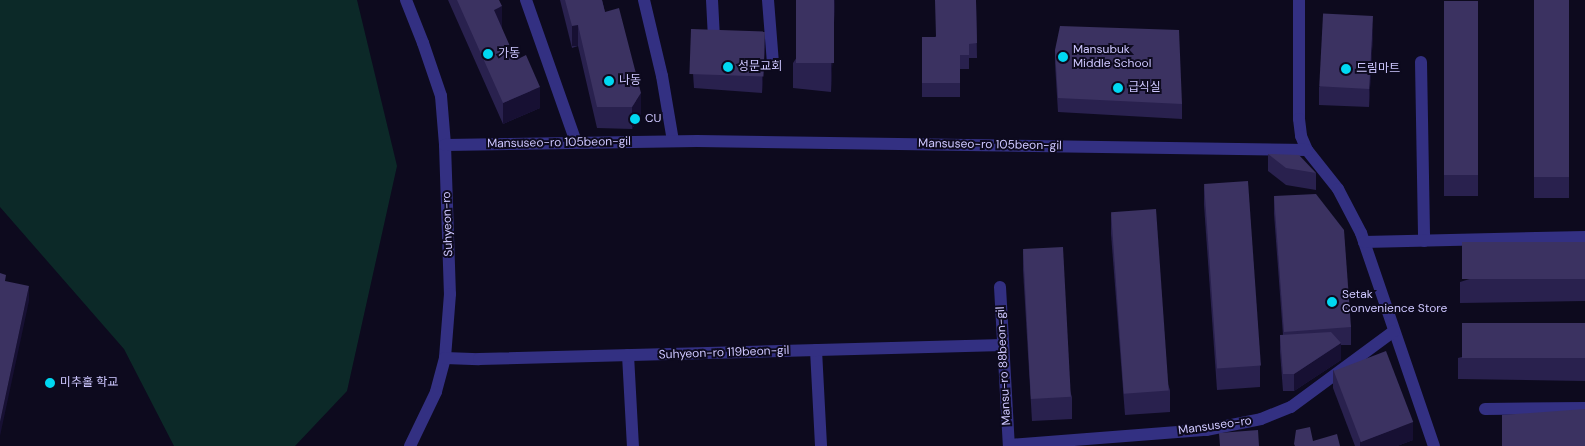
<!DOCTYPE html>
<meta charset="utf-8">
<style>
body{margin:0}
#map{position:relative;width:1585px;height:446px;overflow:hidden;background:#0d0a1e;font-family:"DM Sans","Noto Sans KR",sans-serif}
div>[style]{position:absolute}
.green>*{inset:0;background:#0c2928}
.minor>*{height:12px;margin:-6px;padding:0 6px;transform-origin:6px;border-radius:6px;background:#333082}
.wall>*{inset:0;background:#29214e;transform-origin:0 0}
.shaded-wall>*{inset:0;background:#171033;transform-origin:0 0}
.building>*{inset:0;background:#3b3261;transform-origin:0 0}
.dots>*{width:14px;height:14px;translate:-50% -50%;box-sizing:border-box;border:2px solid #0d0a1e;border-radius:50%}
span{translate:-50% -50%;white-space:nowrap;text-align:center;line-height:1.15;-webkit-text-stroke:4px #0d0a1e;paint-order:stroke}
.poi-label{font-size:12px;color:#cec7ff}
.left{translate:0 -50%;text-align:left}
.street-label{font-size:12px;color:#cec7ff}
</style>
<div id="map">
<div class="green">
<i style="clip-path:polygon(0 0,357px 0,397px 166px,347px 391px,295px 446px,174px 446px,124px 349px,0 207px)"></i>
</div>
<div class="minor">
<i style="left:406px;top:0;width:46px;rotate:68.4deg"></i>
<i style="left:423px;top:43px;width:56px;rotate:71.2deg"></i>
<i style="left:441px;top:96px;width:49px;rotate:85.3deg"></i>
<i style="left:445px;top:145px;width:149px;rotate:88.1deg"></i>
<i style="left:450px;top:294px;width:64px;rotate:94.5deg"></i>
<i style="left:445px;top:358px;width:35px;rotate:105deg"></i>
<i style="left:436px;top:392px;width:60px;rotate:115.7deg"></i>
<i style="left:526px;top:0;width:151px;rotate:70.6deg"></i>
<i style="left:644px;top:0;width:78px;rotate:76.7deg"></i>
<i style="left:662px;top:76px;width:66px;rotate:80.4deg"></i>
<i style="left:712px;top:0;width:34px;rotate:87deg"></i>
<i style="left:768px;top:0;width:64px;rotate:85.5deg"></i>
<i style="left:1299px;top:0;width:119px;rotate:90deg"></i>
<i style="left:1299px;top:119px;width:17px;rotate:83deg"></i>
<i style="left:1301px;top:136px;width:15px;rotate:67deg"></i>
<i style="left:1307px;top:150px;width:50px;rotate:51.5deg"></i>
<i style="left:1338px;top:189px;width:50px;rotate:62.4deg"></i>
<i style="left:1361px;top:233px;width:225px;rotate:71.1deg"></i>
<i style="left:1421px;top:62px;width:179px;rotate:89deg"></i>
<i style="left:445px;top:145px;width:252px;rotate:-0.9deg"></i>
<i style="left:697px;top:141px;width:610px;rotate:0.85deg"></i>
<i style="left:1364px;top:242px;width:221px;rotate:-1.3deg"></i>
<i style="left:1000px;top:287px;width:159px;rotate:86.8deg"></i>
<i style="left:816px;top:350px;width:96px;rotate:87deg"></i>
<i style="left:628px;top:355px;width:91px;rotate:86.9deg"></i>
<i style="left:445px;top:358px;width:34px;rotate:2deg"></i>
<i style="left:479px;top:359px;width:524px;rotate:-1.53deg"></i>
<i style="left:1485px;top:409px;width:100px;rotate:-0.6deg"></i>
<i style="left:1009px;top:445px;width:198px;rotate:-4.4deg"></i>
<i style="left:1206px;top:430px;width:56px;rotate:-11.3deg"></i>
<i style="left:1261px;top:419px;width:32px;rotate:-22deg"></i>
<i style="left:1291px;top:407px;width:128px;rotate:-36.4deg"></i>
</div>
<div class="wall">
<i style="clip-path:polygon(448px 0,499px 0,502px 27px,501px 28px,516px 60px,540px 108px,503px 124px)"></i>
<i style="clip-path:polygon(560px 0,602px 0,605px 12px,641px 114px,632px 129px,597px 128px,578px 46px,572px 48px)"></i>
<i style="clip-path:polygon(835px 0,831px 92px,793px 88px,793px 63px)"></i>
<i style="clip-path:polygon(976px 0,977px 58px,969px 58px,969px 69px,960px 69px,960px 97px,922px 97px,922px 37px,935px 37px)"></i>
<i style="left:1534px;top:0;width:35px;height:198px"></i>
<i style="left:1478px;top:1px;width:195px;height:34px;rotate:90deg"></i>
<i style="clip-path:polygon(691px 29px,765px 47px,762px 93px,694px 88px,691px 44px)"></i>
<i style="clip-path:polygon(1373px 33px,1369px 107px,1319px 105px,1319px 87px)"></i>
<i style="clip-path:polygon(1055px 50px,1182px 104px,1182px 119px,1058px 112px,1055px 64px)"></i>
<i style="clip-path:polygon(1268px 154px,1316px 173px,1316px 190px,1286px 185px,1268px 171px)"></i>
<i style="clip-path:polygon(1204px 184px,1260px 366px,1260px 387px,1217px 390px,1204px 205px)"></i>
<i style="clip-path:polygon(1274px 196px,1351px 327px,1351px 345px,1341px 345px,1341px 360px,1294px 391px,1283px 391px,1280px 352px,1280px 335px,1283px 335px,1274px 214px)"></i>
<i style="clip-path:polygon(1111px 212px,1170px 390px,1170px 412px,1125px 415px,1111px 234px)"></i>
<i style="clip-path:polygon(1585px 242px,1585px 301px,1460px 303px,1460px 282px)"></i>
<i style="clip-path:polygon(1023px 249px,1072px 397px,1072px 419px,1032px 421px,1023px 270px)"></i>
<i style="clip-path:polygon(1585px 324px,1585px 381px,1458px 379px,1458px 358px)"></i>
<i style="clip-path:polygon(1333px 370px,1413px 440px,1397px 446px,1355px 446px,1333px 388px)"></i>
</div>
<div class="shaded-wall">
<i style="clip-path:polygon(834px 0,835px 0,831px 92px,831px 68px)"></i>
<i style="clip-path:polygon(502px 6px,502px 27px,494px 31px,494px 10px)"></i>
<i style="clip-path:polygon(1373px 16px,1373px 33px,1369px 107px,1369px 89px)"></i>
<i style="left:578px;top:25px;width:21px;height:6px;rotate:90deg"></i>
<i style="clip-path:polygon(765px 32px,765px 47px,762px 93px,762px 79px)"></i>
<i style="clip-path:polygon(540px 87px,540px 108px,503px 124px,503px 103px)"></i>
<i style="clip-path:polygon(641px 93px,641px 114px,632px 129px,632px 107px)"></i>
<i style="clip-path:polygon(29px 286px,29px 301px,0 436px,0 422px)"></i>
<i style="clip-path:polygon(1341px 343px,1341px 360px,1294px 391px,1294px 374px)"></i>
<i style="clip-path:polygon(1413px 422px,1413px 440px,1397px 446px,1360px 446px,1360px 442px)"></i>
</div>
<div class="building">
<i style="clip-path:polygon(457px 0,499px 0,502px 6px,494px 10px,516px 60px,526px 55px,540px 87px,503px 103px)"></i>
<i style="clip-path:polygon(565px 0,602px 0,605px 12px,619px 8px,641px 93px,632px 107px,597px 107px,578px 25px,572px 26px)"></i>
<i style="left:796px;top:0;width:38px;height:63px"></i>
<i style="clip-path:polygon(935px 0,976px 0,977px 43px,969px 44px,969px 55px,960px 55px,960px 83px,922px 83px,922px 37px,936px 37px)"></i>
<i style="left:1534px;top:0;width:35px;height:177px"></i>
<i style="left:1478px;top:1px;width:174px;height:34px;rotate:90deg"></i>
<i style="left:1373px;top:16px;width:73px;height:50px;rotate:93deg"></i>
<i style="clip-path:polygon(1060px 26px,1179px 30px,1182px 104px,1058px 98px,1055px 50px)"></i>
<i style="left:691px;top:29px;width:74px;height:45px;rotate:2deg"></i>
<i style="clip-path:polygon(1268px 154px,1299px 155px,1316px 173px,1286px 168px)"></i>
<i style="left:1248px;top:181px;width:185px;height:44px;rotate:86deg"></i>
<i style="clip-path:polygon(1316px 194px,1344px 230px,1351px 327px,1284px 332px,1274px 196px)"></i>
<i style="left:1156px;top:209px;width:182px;height:45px;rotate:86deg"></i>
<i style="left:1585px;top:242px;width:37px;height:123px;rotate:90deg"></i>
<i style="left:1063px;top:247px;width:150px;height:40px;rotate:87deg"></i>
<i style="clip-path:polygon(0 273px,6px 275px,5px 281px,29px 286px,0 422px)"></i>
<i style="left:1462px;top:323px;width:123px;height:35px"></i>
<i style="clip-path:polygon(1331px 332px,1341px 343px,1294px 374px,1283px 374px,1280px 335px)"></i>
<i style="left:1386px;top:351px;width:76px;height:56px;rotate:69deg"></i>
<i style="clip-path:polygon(1585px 409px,1585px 446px,1502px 446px,1502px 415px)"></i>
<i style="clip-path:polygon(1310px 427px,1313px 441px,1337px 434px,1340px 446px,1295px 446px,1294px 444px,1296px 430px)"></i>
<i style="clip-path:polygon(1258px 430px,1259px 446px,1220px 446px,1219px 433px)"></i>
</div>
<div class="dots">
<i style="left:488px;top:54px;background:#00d8f2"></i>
<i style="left:1063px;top:57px;background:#00d8f2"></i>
<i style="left:728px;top:67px;background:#00d8f2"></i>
<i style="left:1346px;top:69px;background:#00d8f2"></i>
<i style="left:609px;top:81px;background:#00d8f2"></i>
<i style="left:1118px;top:88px;background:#00d8f2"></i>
<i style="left:635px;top:119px;background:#00d8f2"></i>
<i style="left:1332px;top:302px;background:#00d8f2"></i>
<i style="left:50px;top:383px;background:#00d8f2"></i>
</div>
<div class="poi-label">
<span class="left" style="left:1073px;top:57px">Mansubuk<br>Middle School</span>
<span class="left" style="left:498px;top:54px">가동</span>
<span class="left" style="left:738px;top:67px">성문교회</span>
<span class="left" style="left:1356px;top:69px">드림마트</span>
<span class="left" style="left:619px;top:81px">나동</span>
<span class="left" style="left:1128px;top:88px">급식실</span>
<span class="left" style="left:645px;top:119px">CU</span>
<span class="left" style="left:1342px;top:302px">Setak<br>Convenience Store</span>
<span class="left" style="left:60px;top:383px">미추홀 학교</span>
</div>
<div class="street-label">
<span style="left:559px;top:143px;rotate:-1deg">Mansuseo-ro 105beon-gil</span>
<span style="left:990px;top:145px;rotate:1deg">Mansuseo-ro 105beon-gil</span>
<span style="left:448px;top:224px;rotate:-92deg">Suhyeon-ro</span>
<span style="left:724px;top:353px;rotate:-2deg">Suhyeon-ro 119beon-gil</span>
<span style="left:1004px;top:366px;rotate:-93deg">Mansu-ro 88beon-gil</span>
<span style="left:1215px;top:426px;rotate:-8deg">Mansuseo-ro</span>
</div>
</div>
